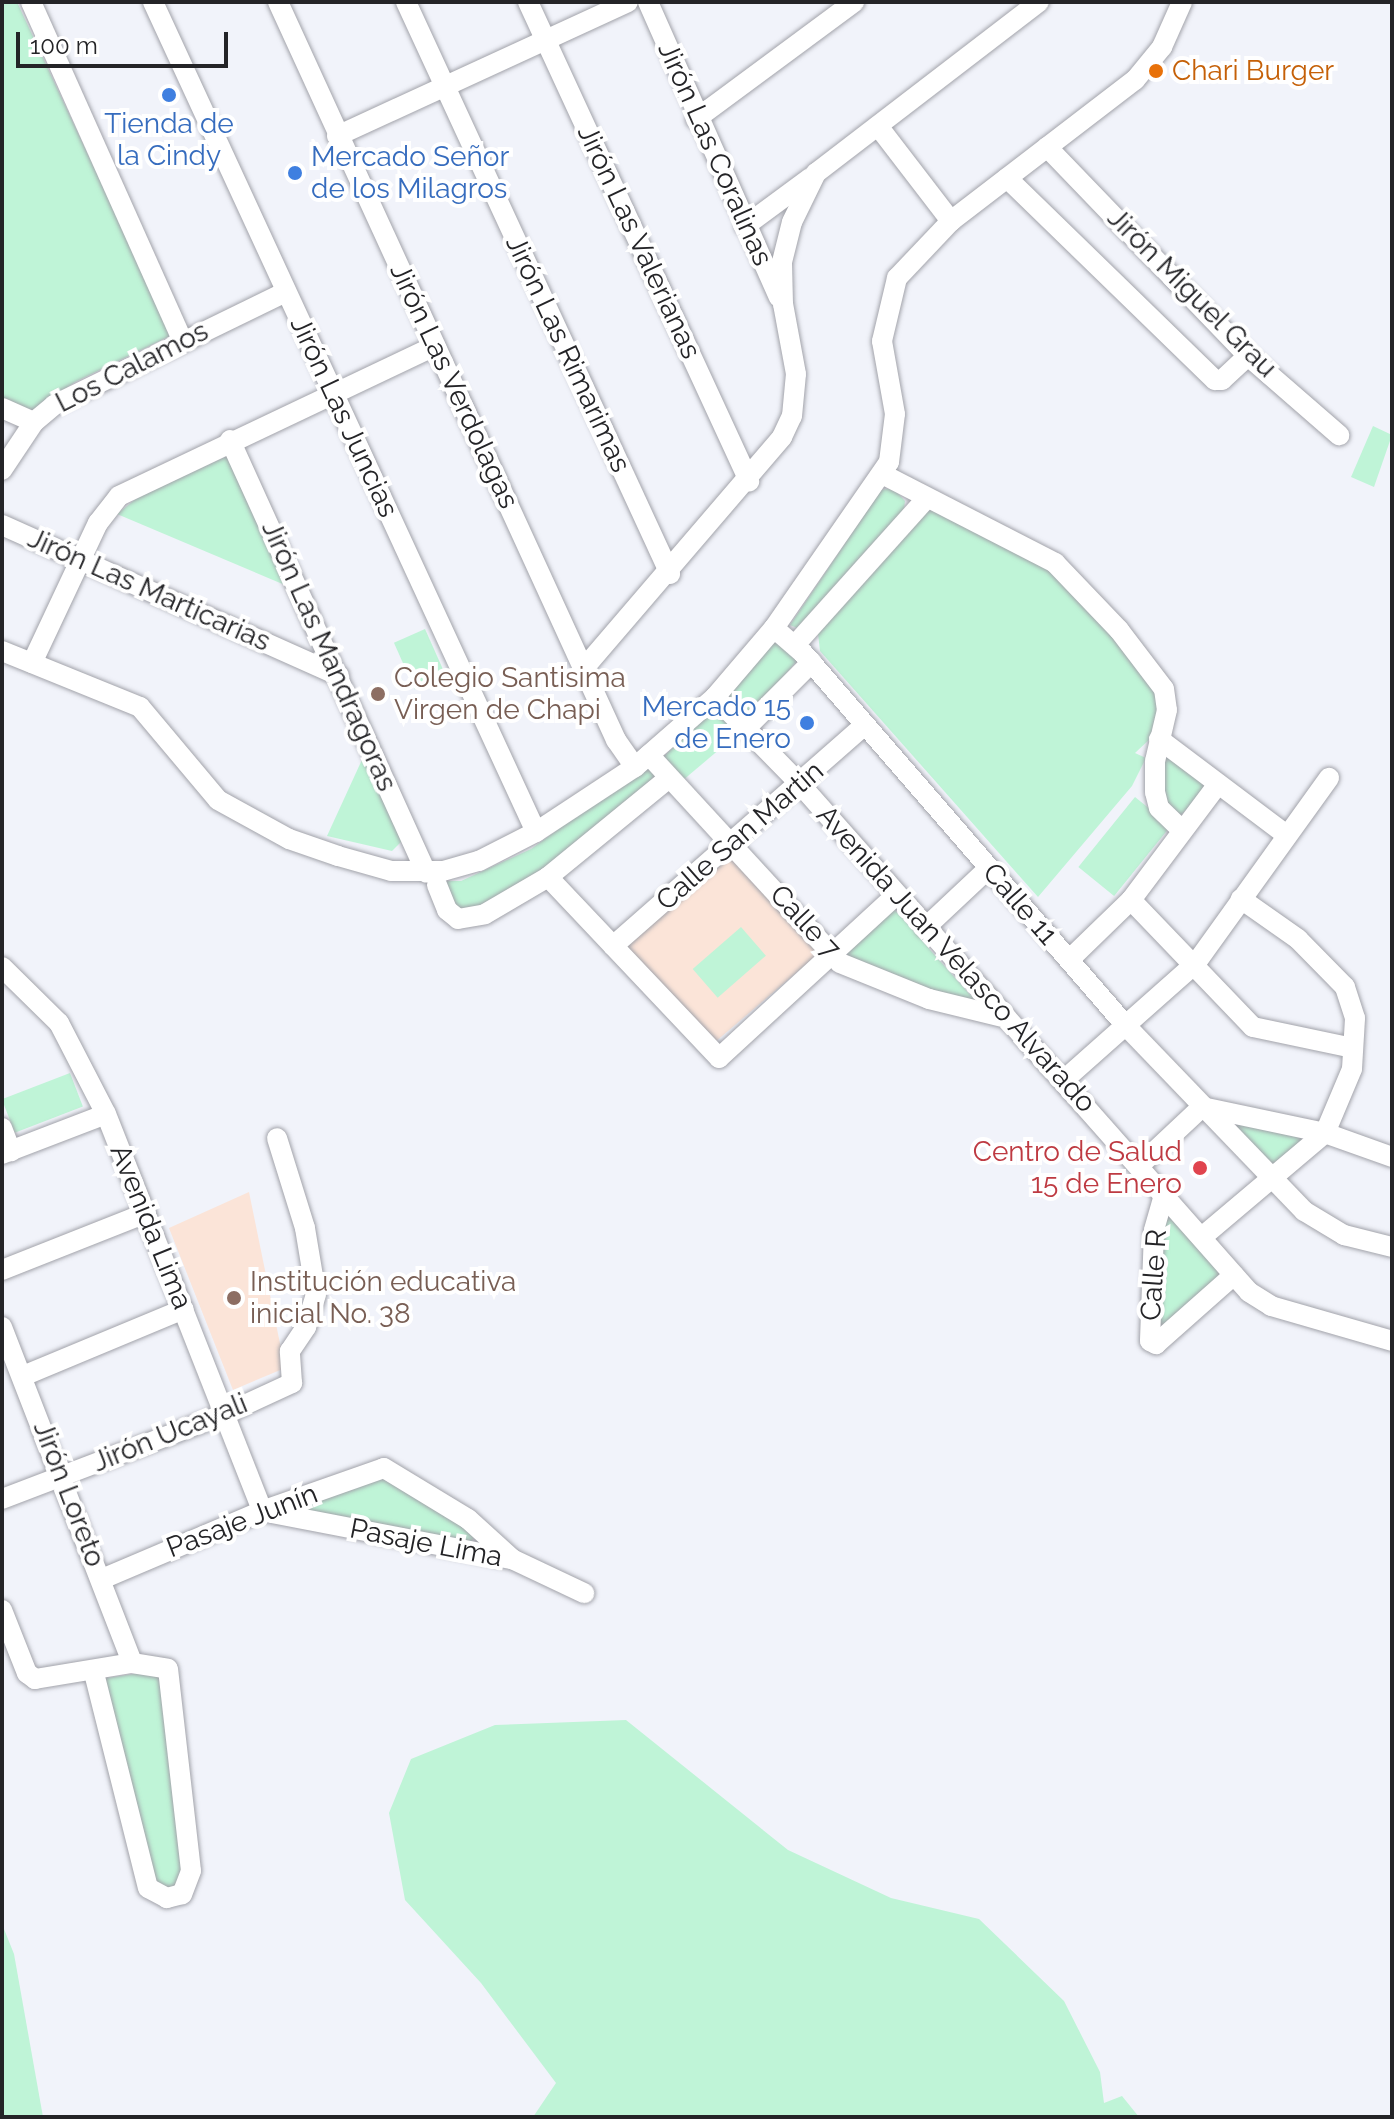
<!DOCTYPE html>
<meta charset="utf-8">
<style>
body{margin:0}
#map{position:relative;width:1394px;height:2119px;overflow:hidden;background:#f1f3fa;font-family:Raleway,sans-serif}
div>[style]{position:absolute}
.education>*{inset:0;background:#fbe4d8}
.green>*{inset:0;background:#bff4d7;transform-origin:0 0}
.roads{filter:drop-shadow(0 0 2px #a2a3aa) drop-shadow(0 0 2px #a2a3aa)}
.minor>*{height:20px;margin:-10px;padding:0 10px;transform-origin:10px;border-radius:10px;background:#fff}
.dots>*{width:22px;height:22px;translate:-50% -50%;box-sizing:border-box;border:4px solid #fff;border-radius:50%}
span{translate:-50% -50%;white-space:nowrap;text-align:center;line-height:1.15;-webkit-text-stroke:8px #fff;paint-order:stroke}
.food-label{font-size:28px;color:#c56008}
.left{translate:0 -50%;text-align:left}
.shop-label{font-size:28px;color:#366cbe}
.right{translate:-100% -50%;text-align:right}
.street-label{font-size:28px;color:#242427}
.education-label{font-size:28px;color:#785e54}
.health-label{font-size:28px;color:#be3a42}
.frame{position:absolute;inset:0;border:4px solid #242427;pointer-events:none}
.scale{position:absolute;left:16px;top:32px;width:212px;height:36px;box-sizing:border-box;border:4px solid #242427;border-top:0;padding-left:10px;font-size:24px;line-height:28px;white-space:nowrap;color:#242427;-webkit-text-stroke:6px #fff;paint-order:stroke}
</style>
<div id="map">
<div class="education">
<i style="clip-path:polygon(736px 852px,819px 947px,817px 955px,714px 1043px,625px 948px)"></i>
<i style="clip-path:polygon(249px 1192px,285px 1368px,233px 1390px,169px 1228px)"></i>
</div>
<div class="green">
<i style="clip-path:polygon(2px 2px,17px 2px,172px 335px,75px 382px,31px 413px,2px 399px)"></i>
<i style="clip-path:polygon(1373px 426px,1392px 435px,1374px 487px,1351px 477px)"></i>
<i style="clip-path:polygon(229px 455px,292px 588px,117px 514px,137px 498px)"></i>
<i style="clip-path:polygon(893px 488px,905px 501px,904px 509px,797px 628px,790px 625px,881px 490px)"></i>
<i style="clip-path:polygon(925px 508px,948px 511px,1048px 563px,1162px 691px,1152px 737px,1135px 753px,1146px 758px,1132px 786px,1038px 897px,820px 651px,817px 625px)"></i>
<i style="left:425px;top:629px;width:51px;height:34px;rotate:66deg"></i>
<i style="left:777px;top:638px;width:30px;height:77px;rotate:41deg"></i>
<i style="clip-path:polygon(716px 707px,740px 732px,682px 781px,660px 760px)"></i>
<i style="clip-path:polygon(1165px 749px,1211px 784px,1179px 817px,1160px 793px)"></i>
<i style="clip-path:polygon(366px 751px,402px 841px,392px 851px,327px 836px)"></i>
<i style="clip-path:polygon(646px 766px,659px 773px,540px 874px,473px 913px,460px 914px,443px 881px,461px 881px,531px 849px)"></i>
<i style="left:1135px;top:797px;width:46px;height:90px;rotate:39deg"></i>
<i style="clip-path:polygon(893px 908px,988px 1015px,839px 958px)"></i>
<i style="left:741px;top:927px;width:38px;height:64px;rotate:49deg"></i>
<i style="left:70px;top:1073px;width:36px;height:73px;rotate:69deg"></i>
<i style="clip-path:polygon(1228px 1116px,1306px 1137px,1268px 1170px)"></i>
<i style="clip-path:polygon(1168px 1211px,1222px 1274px,1157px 1336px,1159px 1229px)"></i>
<i style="clip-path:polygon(377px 1476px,478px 1530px,469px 1546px,302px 1512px,301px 1504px)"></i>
<i style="clip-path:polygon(140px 1673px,166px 1673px,186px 1876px,176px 1891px,155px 1885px,100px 1679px)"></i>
<i style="clip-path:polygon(626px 1720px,788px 1850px,891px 1898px,979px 1919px,1064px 2001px,1100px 2072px,1104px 2103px,1122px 2096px,1139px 2117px,533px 2117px,556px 2083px,481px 1983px,405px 1900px,389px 1813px,411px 1759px,495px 1725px)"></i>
<i style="clip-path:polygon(2px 1924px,14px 1954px,43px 2117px,2px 2117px)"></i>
</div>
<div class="roads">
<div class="minor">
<i style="left:31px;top:2px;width:369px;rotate:65.9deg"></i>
<i style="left:153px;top:2px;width:914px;rotate:65.23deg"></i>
<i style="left:278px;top:2px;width:812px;rotate:65.39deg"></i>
<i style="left:616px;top:740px;width:33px;rotate:55deg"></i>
<i style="left:406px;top:2px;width:630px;rotate:65.22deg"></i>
<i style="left:528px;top:2px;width:528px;rotate:65.23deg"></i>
<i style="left:648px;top:2px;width:323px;rotate:66.1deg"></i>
<i style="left:696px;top:119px;width:197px;rotate:-36.5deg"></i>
<i style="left:878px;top:126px;width:120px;rotate:52.5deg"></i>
<i style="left:337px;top:136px;width:320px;rotate:-24.7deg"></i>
<i style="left:1047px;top:147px;width:290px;rotate:46.1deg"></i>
<i style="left:1248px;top:356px;width:121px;rotate:41deg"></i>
<i style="left:1007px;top:178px;width:290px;rotate:44.2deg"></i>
<i style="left:1215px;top:380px;width:7px"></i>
<i style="left:1222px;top:380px;width:35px;rotate:-43deg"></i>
<i style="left:745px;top:226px;width:81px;rotate:-36.4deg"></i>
<i style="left:2px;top:408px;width:35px;rotate:24deg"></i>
<i style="left:230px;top:440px;width:475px;rotate:65.6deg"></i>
<i style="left:2px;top:470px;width:58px;rotate:-56.3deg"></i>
<i style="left:34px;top:422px;width:26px;rotate:-40deg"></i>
<i style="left:54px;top:405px;width:258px;rotate:-26deg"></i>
<i style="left:882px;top:474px;width:195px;rotate:27.2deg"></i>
<i style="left:1055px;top:563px;width:93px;rotate:46.3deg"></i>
<i style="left:1119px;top:630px;width:74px;rotate:52.7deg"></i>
<i style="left:1164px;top:689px;width:21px;rotate:82deg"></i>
<i style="left:1167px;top:710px;width:52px;rotate:103.2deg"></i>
<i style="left:1155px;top:761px;width:31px;rotate:90deg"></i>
<i style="left:1155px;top:792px;width:16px;rotate:76deg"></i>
<i style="left:1159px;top:808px;width:32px;rotate:44deg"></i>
<i style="left:2px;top:525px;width:369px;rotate:24.1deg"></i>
<i style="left:774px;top:628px;width:38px;rotate:41deg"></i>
<i style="left:803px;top:653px;width:496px;rotate:49.1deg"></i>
<i style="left:1128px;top:1028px;width:254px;rotate:46.1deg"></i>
<i style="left:1304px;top:1211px;width:47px;rotate:31deg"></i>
<i style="left:1344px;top:1235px;width:49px;rotate:14deg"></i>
<i style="left:795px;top:645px;width:196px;rotate:-48.1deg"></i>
<i style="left:2px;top:651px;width:149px;rotate:22.1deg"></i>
<i style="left:140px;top:707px;width:121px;rotate:50deg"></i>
<i style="left:218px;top:800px;width:81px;rotate:28.8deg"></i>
<i style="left:289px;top:839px;width:52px;rotate:19.1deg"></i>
<i style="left:338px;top:856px;width:55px;rotate:15.8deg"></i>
<i style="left:391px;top:871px;width:52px"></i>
<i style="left:443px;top:871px;width:37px;rotate:-16deg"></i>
<i style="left:479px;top:861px;width:64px;rotate:-27deg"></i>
<i style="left:536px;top:832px;width:118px;rotate:-33.3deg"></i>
<i style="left:635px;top:767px;width:106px;rotate:-41.2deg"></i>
<i style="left:715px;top:697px;width:91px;rotate:-49.5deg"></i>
<i style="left:774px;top:628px;width:202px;rotate:-55.3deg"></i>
<i style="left:889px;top:462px;width:48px;rotate:-82.9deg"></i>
<i style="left:895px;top:414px;width:74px;rotate:-100.1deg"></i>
<i style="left:882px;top:341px;width:65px;rotate:-76.6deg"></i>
<i style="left:897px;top:278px;width:79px;rotate:-46.5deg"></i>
<i style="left:951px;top:221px;width:232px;rotate:-37.5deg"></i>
<i style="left:1135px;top:80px;width:43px;rotate:-50.7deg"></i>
<i style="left:1162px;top:47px;width:49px;rotate:-66deg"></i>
<i style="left:32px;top:663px;width:155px;rotate:-64.8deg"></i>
<i style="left:98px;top:523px;width:34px;rotate:-52deg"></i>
<i style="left:119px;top:496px;width:350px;rotate:-25.4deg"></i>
<i style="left:585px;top:667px;width:303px;rotate:-49.4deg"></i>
<i style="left:782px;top:437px;width:23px;rotate:-65deg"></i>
<i style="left:792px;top:416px;width:42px;rotate:-84.6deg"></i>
<i style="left:796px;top:374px;width:71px;rotate:-100.5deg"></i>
<i style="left:783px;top:304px;width:42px;rotate:-91.4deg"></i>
<i style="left:782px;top:262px;width:41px;rotate:-76deg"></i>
<i style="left:792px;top:222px;width:55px;rotate:-63.9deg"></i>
<i style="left:816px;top:173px;width:281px;rotate:-37.5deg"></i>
<i style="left:715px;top:697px;width:120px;rotate:45.7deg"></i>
<i style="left:799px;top:783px;width:679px;rotate:48.52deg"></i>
<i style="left:1249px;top:1292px;width:26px;rotate:32deg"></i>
<i style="left:1271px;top:1306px;width:126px;rotate:16.1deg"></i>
<i style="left:746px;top:728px;width:93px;rotate:-45deg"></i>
<i style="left:1159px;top:739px;width:158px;rotate:37deg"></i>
<i style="left:649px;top:755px;width:282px;rotate:47.4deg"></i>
<i style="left:840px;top:963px;width:96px;rotate:22deg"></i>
<i style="left:929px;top:999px;width:80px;rotate:13.7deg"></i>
<i style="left:548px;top:877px;width:249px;rotate:46.6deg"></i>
<i style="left:719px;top:1058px;width:239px;rotate:-42.6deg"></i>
<i style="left:437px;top:885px;width:27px;rotate:68deg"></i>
<i style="left:447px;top:910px;width:14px;rotate:39deg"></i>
<i style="left:458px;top:919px;width:27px;rotate:-10deg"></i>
<i style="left:485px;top:914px;width:73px;rotate:-30.4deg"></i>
<i style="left:548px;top:877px;width:156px;rotate:-39.3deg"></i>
<i style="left:1131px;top:900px;width:176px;rotate:46.2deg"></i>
<i style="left:1253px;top:1027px;width:102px;rotate:11.9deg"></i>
<i style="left:925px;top:928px;width:88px;rotate:-43.2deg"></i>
<i style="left:613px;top:946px;width:335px;rotate:-41.3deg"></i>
<i style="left:1069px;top:960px;width:86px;rotate:-44.1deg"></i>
<i style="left:1131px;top:900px;width:145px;rotate:-53.1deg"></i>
<i style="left:2px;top:967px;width:80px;rotate:44.5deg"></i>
<i style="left:59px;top:1023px;width:102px;rotate:62.7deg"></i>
<i style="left:106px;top:1114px;width:427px;rotate:68.5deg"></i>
<i style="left:262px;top:1511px;width:255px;rotate:10.9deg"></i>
<i style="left:512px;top:1559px;width:80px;rotate:25.3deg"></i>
<i style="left:1064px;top:1080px;width:176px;rotate:-41.6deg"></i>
<i style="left:1196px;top:963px;width:228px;rotate:-54.3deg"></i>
<i style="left:2px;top:1128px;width:25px;rotate:69deg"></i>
<i style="left:2px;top:1154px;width:111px;rotate:-21deg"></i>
<i style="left:1140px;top:1165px;width:85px;rotate:-43.1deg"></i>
<i style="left:1202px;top:1107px;width:126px;rotate:11.9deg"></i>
<i style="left:1325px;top:1133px;width:71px;rotate:19.7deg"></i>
<i style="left:1164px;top:1195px;width:37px;rotate:106deg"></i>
<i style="left:1154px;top:1231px;width:110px;rotate:92.1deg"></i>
<i style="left:1150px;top:1341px;width:7px;rotate:27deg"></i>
<i style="left:1156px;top:1344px;width:104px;rotate:-41.5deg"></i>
<i style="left:1202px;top:1237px;width:161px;rotate:-40.2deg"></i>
<i style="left:1325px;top:1133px;width:69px;rotate:-67.1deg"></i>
<i style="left:1352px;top:1069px;width:51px;rotate:-86.6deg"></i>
<i style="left:1355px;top:1018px;width:33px;rotate:-108deg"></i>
<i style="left:1345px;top:987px;width:67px;rotate:-134.4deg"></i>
<i style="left:1298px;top:939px;width:70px;rotate:-144.9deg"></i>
<i style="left:2px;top:1270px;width:155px;rotate:-21.6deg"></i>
<i style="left:2px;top:1327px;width:360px;rotate:68.8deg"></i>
<i style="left:23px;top:1376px;width:174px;rotate:-22.6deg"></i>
<i style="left:2px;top:1499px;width:239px;rotate:-20.9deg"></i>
<i style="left:225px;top:1414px;width:74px;rotate:-24.8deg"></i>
<i style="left:292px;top:1383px;width:32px;rotate:-94deg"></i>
<i style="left:290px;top:1351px;width:29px;rotate:-56deg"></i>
<i style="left:306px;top:1327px;width:34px;rotate:-73deg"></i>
<i style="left:316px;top:1294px;width:67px;rotate:-99.5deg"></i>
<i style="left:305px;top:1228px;width:94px;rotate:-107.3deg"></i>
<i style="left:102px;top:1579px;width:174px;rotate:-23deg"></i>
<i style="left:262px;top:1511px;width:129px;rotate:-19.4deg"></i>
<i style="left:384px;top:1468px;width:98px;rotate:31.3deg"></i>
<i style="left:468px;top:1519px;width:58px;rotate:42.2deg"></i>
<i style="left:2px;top:1610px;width:68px;rotate:68.4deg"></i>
<i style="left:27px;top:1673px;width:10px;rotate:37deg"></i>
<i style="left:35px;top:1679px;width:98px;rotate:-9.4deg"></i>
<i style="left:132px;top:1663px;width:36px;rotate:9deg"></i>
<i style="left:168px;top:1669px;width:203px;rotate:83.5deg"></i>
<i style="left:191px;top:1871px;width:25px;rotate:111deg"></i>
<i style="left:182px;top:1894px;width:16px;rotate:165deg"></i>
<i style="left:167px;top:1898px;width:21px;rotate:-152deg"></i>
<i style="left:148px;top:1888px;width:222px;rotate:-104.1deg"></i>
</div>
</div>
<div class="dots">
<i style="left:1156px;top:71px;background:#e8710a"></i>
<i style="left:169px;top:95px;background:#3f7fe0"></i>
<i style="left:295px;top:173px;background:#3f7fe0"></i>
<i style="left:378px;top:694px;background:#8d6e63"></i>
<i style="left:807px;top:723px;background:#3f7fe0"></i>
<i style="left:1200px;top:1168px;background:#e0444e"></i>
<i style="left:234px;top:1298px;background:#8d6e63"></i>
</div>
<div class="food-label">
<span class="left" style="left:1172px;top:71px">Chari Burger</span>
</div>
<div class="shop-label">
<span style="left:169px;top:140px">Tienda de<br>la Cindy</span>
<span class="left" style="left:311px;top:173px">Mercado Señor<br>de los Milagros</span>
<span class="right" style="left:791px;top:723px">Mercado 15<br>de Enero</span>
</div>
<div class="street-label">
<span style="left:715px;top:154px;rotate:66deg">Jirón Las Coralinas</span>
<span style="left:639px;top:242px;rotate:65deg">Jirón Las Valerianas</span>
<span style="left:1192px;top:293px;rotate:45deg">Jirón Miguel Grau</span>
<span style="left:568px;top:354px;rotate:65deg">Jirón Las Rimarimas</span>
<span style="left:132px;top:367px;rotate:-27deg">Los Calamos</span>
<span style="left:454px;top:386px;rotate:65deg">Jirón Las Verdolagas</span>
<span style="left:344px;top:417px;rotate:65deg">Jirón Las Juncias</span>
<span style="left:149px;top:590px;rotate:24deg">Jirón Las Marticarias</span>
<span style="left:329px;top:656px;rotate:66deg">Jirón Las Mandragoras</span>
<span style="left:740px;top:836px;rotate:-41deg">Calle San Martin</span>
<span style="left:1020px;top:904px;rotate:49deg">Calle 11</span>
<span style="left:805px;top:922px;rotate:47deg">Calle 7</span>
<span style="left:956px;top:959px;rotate:48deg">Avenida Juan Velasco Alvarado</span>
<span style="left:151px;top:1227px;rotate:68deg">Avenida Lima</span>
<span style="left:1154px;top:1275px;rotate:-86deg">Calle R</span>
<span style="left:170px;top:1433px;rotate:-22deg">Jirón Ucayali</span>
<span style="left:69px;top:1494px;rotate:69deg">Jirón Loreto</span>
<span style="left:242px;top:1521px;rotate:-21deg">Pasaje Junín</span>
<span style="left:426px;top:1543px;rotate:11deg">Pasaje Lima</span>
</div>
<div class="education-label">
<span class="left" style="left:394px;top:694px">Colegio Santisima<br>Virgen de Chapi</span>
<span class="left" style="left:250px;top:1298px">Institución educativa<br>inicial No. 38</span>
</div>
<div class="health-label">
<span class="right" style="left:1182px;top:1168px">Centro de Salud<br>15 de Enero</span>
</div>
<div class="frame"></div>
<div class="scale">100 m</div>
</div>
